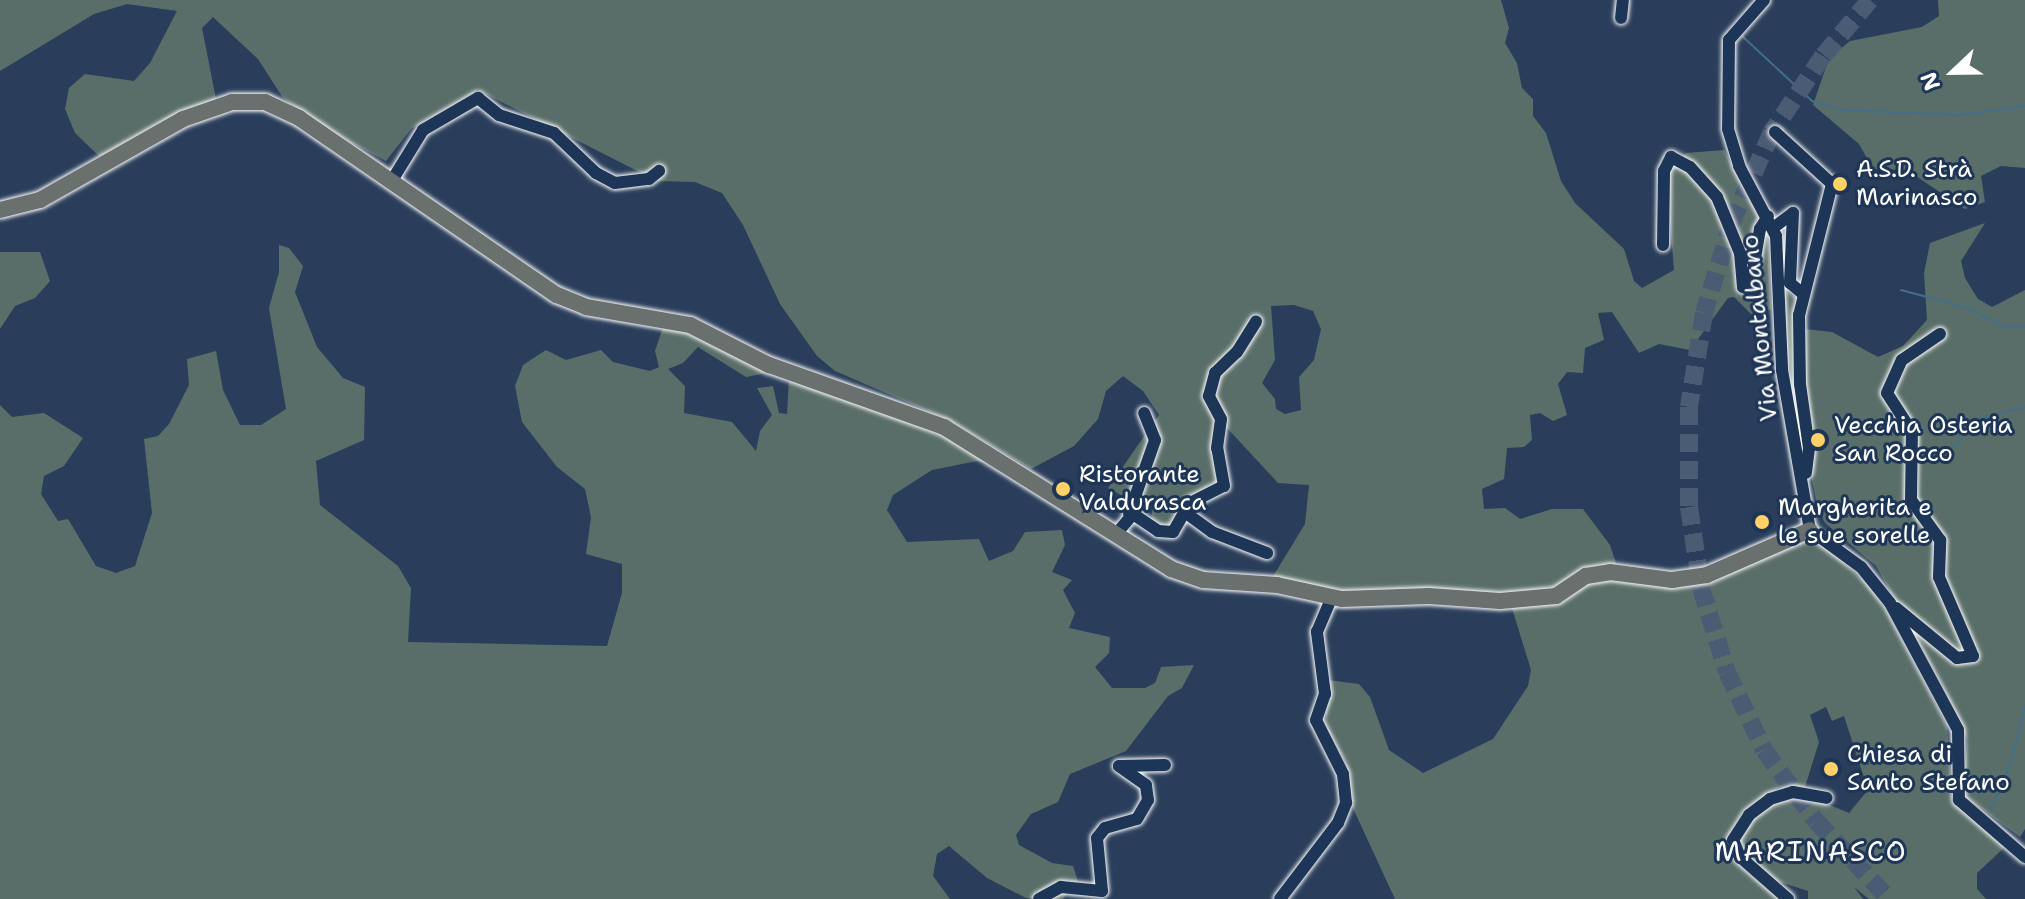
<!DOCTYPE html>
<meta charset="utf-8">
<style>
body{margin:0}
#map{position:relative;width:2025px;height:899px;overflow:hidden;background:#2a3e5b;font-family:"Shantell Sans",sans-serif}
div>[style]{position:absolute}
.green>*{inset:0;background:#5a6e69}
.stream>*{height:2px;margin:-1px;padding:0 1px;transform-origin:1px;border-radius:1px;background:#436f88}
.highway-tunnel>*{height:18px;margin-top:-9px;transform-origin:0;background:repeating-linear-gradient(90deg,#4a5b74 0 18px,transparent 0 27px)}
.roads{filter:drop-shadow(0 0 2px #fff) drop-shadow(0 0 2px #fff)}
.minor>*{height:12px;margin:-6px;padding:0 6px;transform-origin:6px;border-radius:6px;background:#1d3557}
.major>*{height:16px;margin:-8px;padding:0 8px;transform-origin:8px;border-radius:8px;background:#6a706d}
.dots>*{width:22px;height:22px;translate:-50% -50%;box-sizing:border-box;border:4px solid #1d3557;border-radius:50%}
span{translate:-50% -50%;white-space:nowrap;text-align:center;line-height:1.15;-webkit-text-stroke:6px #1d3557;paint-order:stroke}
.poi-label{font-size:24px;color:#fff}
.left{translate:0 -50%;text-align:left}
.street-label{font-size:24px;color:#fff}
.quarter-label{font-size:28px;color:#fff;letter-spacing:2px}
.north{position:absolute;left:1913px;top:32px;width:80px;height:80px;-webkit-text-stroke:6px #1d3557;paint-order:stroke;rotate:248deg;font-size:22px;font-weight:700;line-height:32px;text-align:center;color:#fff}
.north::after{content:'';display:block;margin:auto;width:28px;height:36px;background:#fff;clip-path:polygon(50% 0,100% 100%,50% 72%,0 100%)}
</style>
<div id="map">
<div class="green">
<i style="clip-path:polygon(evenodd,0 0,1501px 0,1509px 28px,1505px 43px,1517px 63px,1522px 88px,1533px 99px,1533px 116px,1546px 133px,1561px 181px,1575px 203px,1624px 249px,1634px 281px,1642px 288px,1674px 270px,1666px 172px,1686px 153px,1724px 150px,1768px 231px,1771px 310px,1752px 315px,1734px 297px,1728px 298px,1690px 350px,1659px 344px,1639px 353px,1612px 312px,1598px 313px,1604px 340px,1585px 348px,1583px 373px,1567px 372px,1558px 384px,1567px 415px,1553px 421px,1540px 413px,1530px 415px,1532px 440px,1524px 447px,1507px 448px,1504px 479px,1482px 489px,1484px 509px,1505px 508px,1520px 519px,1552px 509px,1583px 509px,1610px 545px,1617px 566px,1535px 593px,1329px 591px,1272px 578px,1305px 524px,1309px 485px,1278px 483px,1228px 429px,1215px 424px,1220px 482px,1190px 496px,1171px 528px,1151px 520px,1153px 502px,1139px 505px,1108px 488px,1159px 415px,1143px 391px,1123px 376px,1106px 391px,1098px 419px,1074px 446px,1031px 469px,951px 421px,835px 371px,817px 356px,780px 304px,743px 225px,722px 193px,695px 182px,657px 181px,478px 90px,411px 129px,386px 161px,336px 135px,283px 98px,258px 59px,213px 17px,202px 28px,216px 99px,162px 121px,100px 157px,75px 133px,65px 109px,69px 88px,85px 74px,134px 81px,150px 63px,177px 11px,127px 4px,94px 14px,0 71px,0 0,1294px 305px,1313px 311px,1321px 329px,1314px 360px,1299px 377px,1301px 410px,1285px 414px,1276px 409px,1275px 399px,1262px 383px,1275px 360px,1271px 306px,1294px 305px)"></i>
<i style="clip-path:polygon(1938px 0,2025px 0,2025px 168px,2001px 166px,1981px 176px,1985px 202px,1965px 209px,1907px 170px,1873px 169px,1859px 144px,1813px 105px,1827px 64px,1838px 51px,1850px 41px,1922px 27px,1939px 16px)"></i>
<i style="clip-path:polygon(1985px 223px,1961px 261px,1965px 278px,1978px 299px,1992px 307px,2025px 290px,2025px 829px,2020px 837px,1964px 796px,1967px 739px,1942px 684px,1876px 566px,1825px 523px,1818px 510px,1783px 334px,1782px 292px,1787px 292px,1797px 299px,1795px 328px,1832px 332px,1878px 357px,1903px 346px,1927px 320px,1924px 273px,1930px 243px)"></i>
<i style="clip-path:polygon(279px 245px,289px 248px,303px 266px,295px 292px,317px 347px,343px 378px,365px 387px,364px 440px,316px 461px,320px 505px,398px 566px,411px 588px,408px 642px,607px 646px,622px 593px,622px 564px,586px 554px,591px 517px,585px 489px,557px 467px,522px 422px,515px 386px,523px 365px,546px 350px,566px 360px,601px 350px,613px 362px,650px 371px,659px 367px,655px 351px,663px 327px,692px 334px,767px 373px,746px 377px,698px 347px,683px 363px,668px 369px,685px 386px,684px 413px,732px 422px,756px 451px,760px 431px,772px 415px,757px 388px,773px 386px,779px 413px,787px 414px,789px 379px,957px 441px,1006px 467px,977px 461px,932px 470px,893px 495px,887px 510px,907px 542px,979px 539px,989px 561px,1013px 551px,1025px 532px,1062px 530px,1065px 545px,1052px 572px,1072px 580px,1063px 590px,1075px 613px,1069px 628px,1110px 637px,1109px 653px,1095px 667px,1112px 688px,1145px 688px,1155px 683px,1161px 667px,1194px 665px,1182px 688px,1168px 696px,1126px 751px,1070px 774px,1058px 802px,1031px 814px,1016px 835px,1019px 845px,1052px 863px,1073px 866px,1078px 881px,1063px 899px,1026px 898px,987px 878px,949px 846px,937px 854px,933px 876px,950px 899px,0 899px,0 405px,12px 417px,44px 413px,83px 438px,64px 466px,44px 476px,41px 494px,58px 521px,68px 519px,96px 566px,116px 573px,135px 566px,152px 513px,144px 439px,158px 436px,169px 424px,189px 385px,187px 359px,216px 351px,223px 390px,240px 425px,261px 425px,286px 409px,269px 308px,279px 272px)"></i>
<i style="clip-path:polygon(0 252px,40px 252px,50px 281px,35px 298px,15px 306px,0 329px)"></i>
<i style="clip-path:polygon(1813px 535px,1870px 587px,1888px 614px,1947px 726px,1952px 801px,2006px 846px,1977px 873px,1977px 889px,1986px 899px,1869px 899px,1854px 887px,1863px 899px,1808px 899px,1808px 891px,1756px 874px,1738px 842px,1752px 819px,1775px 800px,1794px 790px,1849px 813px,1868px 790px,1844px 716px,1832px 721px,1826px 707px,1810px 715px,1819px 742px,1805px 787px,1780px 787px,1755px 802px,1742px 812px,1726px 841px,1739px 865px,1778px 899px,1395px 899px,1351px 804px,1346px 763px,1325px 725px,1328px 680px,1359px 684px,1370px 697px,1389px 750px,1423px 773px,1493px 739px,1528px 686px,1531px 670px,1511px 605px,1599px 578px,1689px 585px,1720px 578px)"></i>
</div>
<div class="stream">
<i style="left:1741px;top:35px;width:97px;rotate:42.9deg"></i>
<i style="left:1812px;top:101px;width:33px;rotate:16deg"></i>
<i style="left:1844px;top:110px;width:116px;rotate:2.5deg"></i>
<i style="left:1960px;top:115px;width:66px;rotate:-7.9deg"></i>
<i style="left:1901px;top:290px;width:66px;rotate:14.9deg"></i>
<i style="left:1965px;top:307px;width:44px;rotate:27.1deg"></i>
<i style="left:2004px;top:327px;width:21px"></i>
<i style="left:1931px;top:458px;width:29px;rotate:-27deg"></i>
<i style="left:1957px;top:445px;width:28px;rotate:-58deg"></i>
<i style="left:1972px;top:421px;width:55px;rotate:-14.8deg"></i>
<i style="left:1991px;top:808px;width:45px;rotate:-65.1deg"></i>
<i style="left:2010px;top:767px;width:63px;rotate:-76.2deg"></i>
</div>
<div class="highway-tunnel">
<i style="left:1870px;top:0;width:73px;rotate:130deg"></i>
<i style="left:1823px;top:56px;width:92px;rotate:123.9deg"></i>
<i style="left:1772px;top:132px;width:98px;rotate:114.2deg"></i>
<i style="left:1732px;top:221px;width:96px;rotate:106.9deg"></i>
<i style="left:1704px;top:313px;width:95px;rotate:99.1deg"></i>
<i style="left:1689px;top:407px;width:100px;rotate:90deg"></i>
<i style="left:1689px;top:507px;width:82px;rotate:81.6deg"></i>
<i style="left:1701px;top:588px;width:88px;rotate:72.8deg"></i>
<i style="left:1727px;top:672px;width:86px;rotate:64.6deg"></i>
<i style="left:1764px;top:750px;width:88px;rotate:53.8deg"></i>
<i style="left:1816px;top:821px;width:107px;rotate:46.9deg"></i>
</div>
<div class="roads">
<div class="minor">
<i style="left:1764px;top:0;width:53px;rotate:131.2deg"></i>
<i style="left:1729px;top:40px;width:89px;rotate:90.6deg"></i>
<i style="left:1728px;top:129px;width:39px;rotate:73deg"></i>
<i style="left:1739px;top:166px;width:79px;rotate:62.1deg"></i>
<i style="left:1776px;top:236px;width:134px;rotate:87.4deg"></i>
<i style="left:1782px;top:370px;width:162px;rotate:80.1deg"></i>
<i style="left:1810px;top:530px;width:63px;rotate:36deg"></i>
<i style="left:1861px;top:567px;width:46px;rotate:51.1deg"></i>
<i style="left:1890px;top:603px;width:144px;rotate:61.8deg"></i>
<i style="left:1958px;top:730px;width:70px;rotate:89.2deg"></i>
<i style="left:1959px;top:800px;width:87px;rotate:40.8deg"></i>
<i style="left:1621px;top:18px;width:18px;rotate:-84deg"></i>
<i style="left:1775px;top:132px;width:77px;rotate:42.4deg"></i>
<i style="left:1832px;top:184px;width:135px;rotate:104.1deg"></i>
<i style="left:1799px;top:315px;width:69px;rotate:89.2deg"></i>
<i style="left:1800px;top:384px;width:65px;rotate:82deg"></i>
<i style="left:1809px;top:448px;width:25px;rotate:97deg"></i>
<i style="left:391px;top:182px;width:61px;rotate:-58.4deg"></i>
<i style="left:423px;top:130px;width:64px;rotate:-30.2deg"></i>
<i style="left:478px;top:98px;width:27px;rotate:39deg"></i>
<i style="left:499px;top:115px;width:58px;rotate:18.1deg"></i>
<i style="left:554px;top:133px;width:58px;rotate:43.6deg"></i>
<i style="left:596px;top:173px;width:21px;rotate:28deg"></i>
<i style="left:615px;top:183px;width:34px;rotate:-7deg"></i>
<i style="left:649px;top:179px;width:13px;rotate:-39deg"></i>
<i style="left:1773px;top:228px;width:25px;rotate:-37deg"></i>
<i style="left:1793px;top:213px;width:70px;rotate:92.5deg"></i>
<i style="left:1790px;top:283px;width:17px;rotate:40deg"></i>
<i style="left:1663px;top:245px;width:74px;rotate:-89.2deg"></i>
<i style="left:1664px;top:171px;width:16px;rotate:-63deg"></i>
<i style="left:1671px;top:157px;width:21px;rotate:28deg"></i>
<i style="left:1690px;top:167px;width:40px;rotate:48deg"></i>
<i style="left:1717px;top:197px;width:61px;rotate:67.7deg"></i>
<i style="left:1740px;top:253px;width:34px;rotate:85deg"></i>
<i style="left:1743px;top:287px;width:9px;rotate:-32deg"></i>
<i style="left:1751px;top:282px;width:54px;rotate:-80.4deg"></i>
<i style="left:1760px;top:229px;width:15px;rotate:-58deg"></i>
<i style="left:1186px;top:513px;width:32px;rotate:36deg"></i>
<i style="left:1212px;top:532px;width:59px;rotate:20.9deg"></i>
<i style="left:1129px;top:514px;width:78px;rotate:-70.6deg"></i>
<i style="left:1155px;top:440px;width:29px;rotate:-112deg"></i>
<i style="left:1117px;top:533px;width:25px;rotate:-50deg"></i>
<i style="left:1133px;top:514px;width:30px;rotate:34deg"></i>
<i style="left:1158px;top:531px;width:15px;rotate:4deg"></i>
<i style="left:1173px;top:532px;width:34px;rotate:-60deg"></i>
<i style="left:1190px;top:503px;width:38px;rotate:-27deg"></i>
<i style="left:1224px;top:486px;width:39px;rotate:-100deg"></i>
<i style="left:1217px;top:448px;width:29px;rotate:-82deg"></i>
<i style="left:1221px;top:419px;width:26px;rotate:-118deg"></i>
<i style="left:1209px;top:396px;width:24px;rotate:-75deg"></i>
<i style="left:1215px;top:373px;width:30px;rotate:-44deg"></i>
<i style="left:1237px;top:352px;width:36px;rotate:-58deg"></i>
<i style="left:1896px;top:608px;width:79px;rotate:39.3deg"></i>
<i style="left:1957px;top:658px;width:16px;rotate:-7deg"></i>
<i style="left:1973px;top:656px;width:86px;rotate:-113.3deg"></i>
<i style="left:1939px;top:577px;width:37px;rotate:-88deg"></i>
<i style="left:1940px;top:540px;width:49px;rotate:-125.9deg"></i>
<i style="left:1911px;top:500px;width:68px;rotate:-89.2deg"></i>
<i style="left:1912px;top:432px;width:46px;rotate:-122.7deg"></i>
<i style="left:1887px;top:393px;width:36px;rotate:-66deg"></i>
<i style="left:1902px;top:360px;width:46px;rotate:-34.4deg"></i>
<i style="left:1039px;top:899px;width:25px;rotate:-29deg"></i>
<i style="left:1061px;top:887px;width:41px;rotate:5.6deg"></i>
<i style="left:1102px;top:891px;width:53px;rotate:-95.4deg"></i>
<i style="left:1097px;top:838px;width:13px;rotate:-51deg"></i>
<i style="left:1105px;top:828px;width:33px;rotate:-16deg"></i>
<i style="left:1137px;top:819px;width:22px;rotate:-60deg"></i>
<i style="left:1148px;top:800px;width:15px;rotate:-98deg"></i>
<i style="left:1146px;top:785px;width:33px;rotate:-145deg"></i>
<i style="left:1119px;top:766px;width:46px;rotate:-1.2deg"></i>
<i style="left:1280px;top:899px;width:96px;rotate:-52.7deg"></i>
<i style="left:1338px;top:823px;width:22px;rotate:-68deg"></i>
<i style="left:1346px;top:803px;width:29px;rotate:-96deg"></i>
<i style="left:1343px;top:774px;width:60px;rotate:-116.6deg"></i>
<i style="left:1316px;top:720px;width:28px;rotate:-71deg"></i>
<i style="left:1325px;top:694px;width:63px;rotate:-97.4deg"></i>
<i style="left:1317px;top:632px;width:38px;rotate:-67deg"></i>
<i style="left:1788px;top:899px;width:64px;rotate:-138.8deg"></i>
<i style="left:1740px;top:857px;width:18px;rotate:-112deg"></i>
<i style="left:1733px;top:840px;width:30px;rotate:-57deg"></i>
<i style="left:1749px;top:815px;width:26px;rotate:-37deg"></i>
<i style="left:1770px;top:799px;width:24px;rotate:-17deg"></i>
<i style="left:1793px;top:792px;width:34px;rotate:10deg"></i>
</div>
<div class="major">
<i style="left:0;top:210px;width:41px;rotate:-14deg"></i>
<i style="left:40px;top:200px;width:164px;rotate:-29.5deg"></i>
<i style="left:183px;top:119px;width:52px;rotate:-19.1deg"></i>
<i style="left:232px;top:102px;width:33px"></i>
<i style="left:265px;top:102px;width:38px;rotate:25deg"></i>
<i style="left:299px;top:118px;width:313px;rotate:34.5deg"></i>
<i style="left:557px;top:295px;width:31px;rotate:22deg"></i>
<i style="left:586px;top:307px;width:106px;rotate:9.8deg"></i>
<i style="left:690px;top:325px;width:89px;rotate:26.9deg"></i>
<i style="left:769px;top:365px;width:186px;rotate:19.5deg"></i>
<i style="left:944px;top:427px;width:268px;rotate:32deg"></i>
<i style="left:1171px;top:569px;width:34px;rotate:19deg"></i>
<i style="left:1203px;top:580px;width:74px;rotate:3.9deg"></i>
<i style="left:1277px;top:585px;width:66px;rotate:12.2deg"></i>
<i style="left:1342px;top:599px;width:87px;rotate:-2deg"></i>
<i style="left:1429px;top:596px;width:71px;rotate:4deg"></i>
<i style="left:1500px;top:601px;width:56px;rotate:-5.1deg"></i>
<i style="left:1556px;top:596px;width:36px;rotate:-34deg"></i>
<i style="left:1586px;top:576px;width:24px;rotate:-9deg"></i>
<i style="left:1610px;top:572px;width:63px;rotate:7.4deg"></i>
<i style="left:1672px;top:580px;width:35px;rotate:-8deg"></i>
<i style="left:1707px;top:575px;width:112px;rotate:-23.6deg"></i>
</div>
</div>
<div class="dots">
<i style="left:1840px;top:184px;background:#ffd166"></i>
<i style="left:1818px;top:440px;background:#ffd166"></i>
<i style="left:1063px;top:489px;background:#ffd166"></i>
<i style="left:1762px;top:522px;background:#ffd166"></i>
<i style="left:1831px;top:769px;background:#ffd166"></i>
</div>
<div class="poi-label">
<span class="left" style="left:1856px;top:184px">A.S.D. Strà<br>Marinasco</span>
<span class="left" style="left:1834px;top:440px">Vecchia Osteria<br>San Rocco</span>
<span class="left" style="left:1079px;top:489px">Ristorante<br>Valdurasca</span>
<span class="left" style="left:1778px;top:522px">Margherita e<br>le sue sorelle</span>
<span class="left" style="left:1847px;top:769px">Chiesa di<br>Santo Stefano</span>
</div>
<div class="street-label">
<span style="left:1760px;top:328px;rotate:-96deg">Via Montalbano</span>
</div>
<div class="quarter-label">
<span style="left:1811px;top:851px">MARINASCO</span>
</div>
<div class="north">N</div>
</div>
